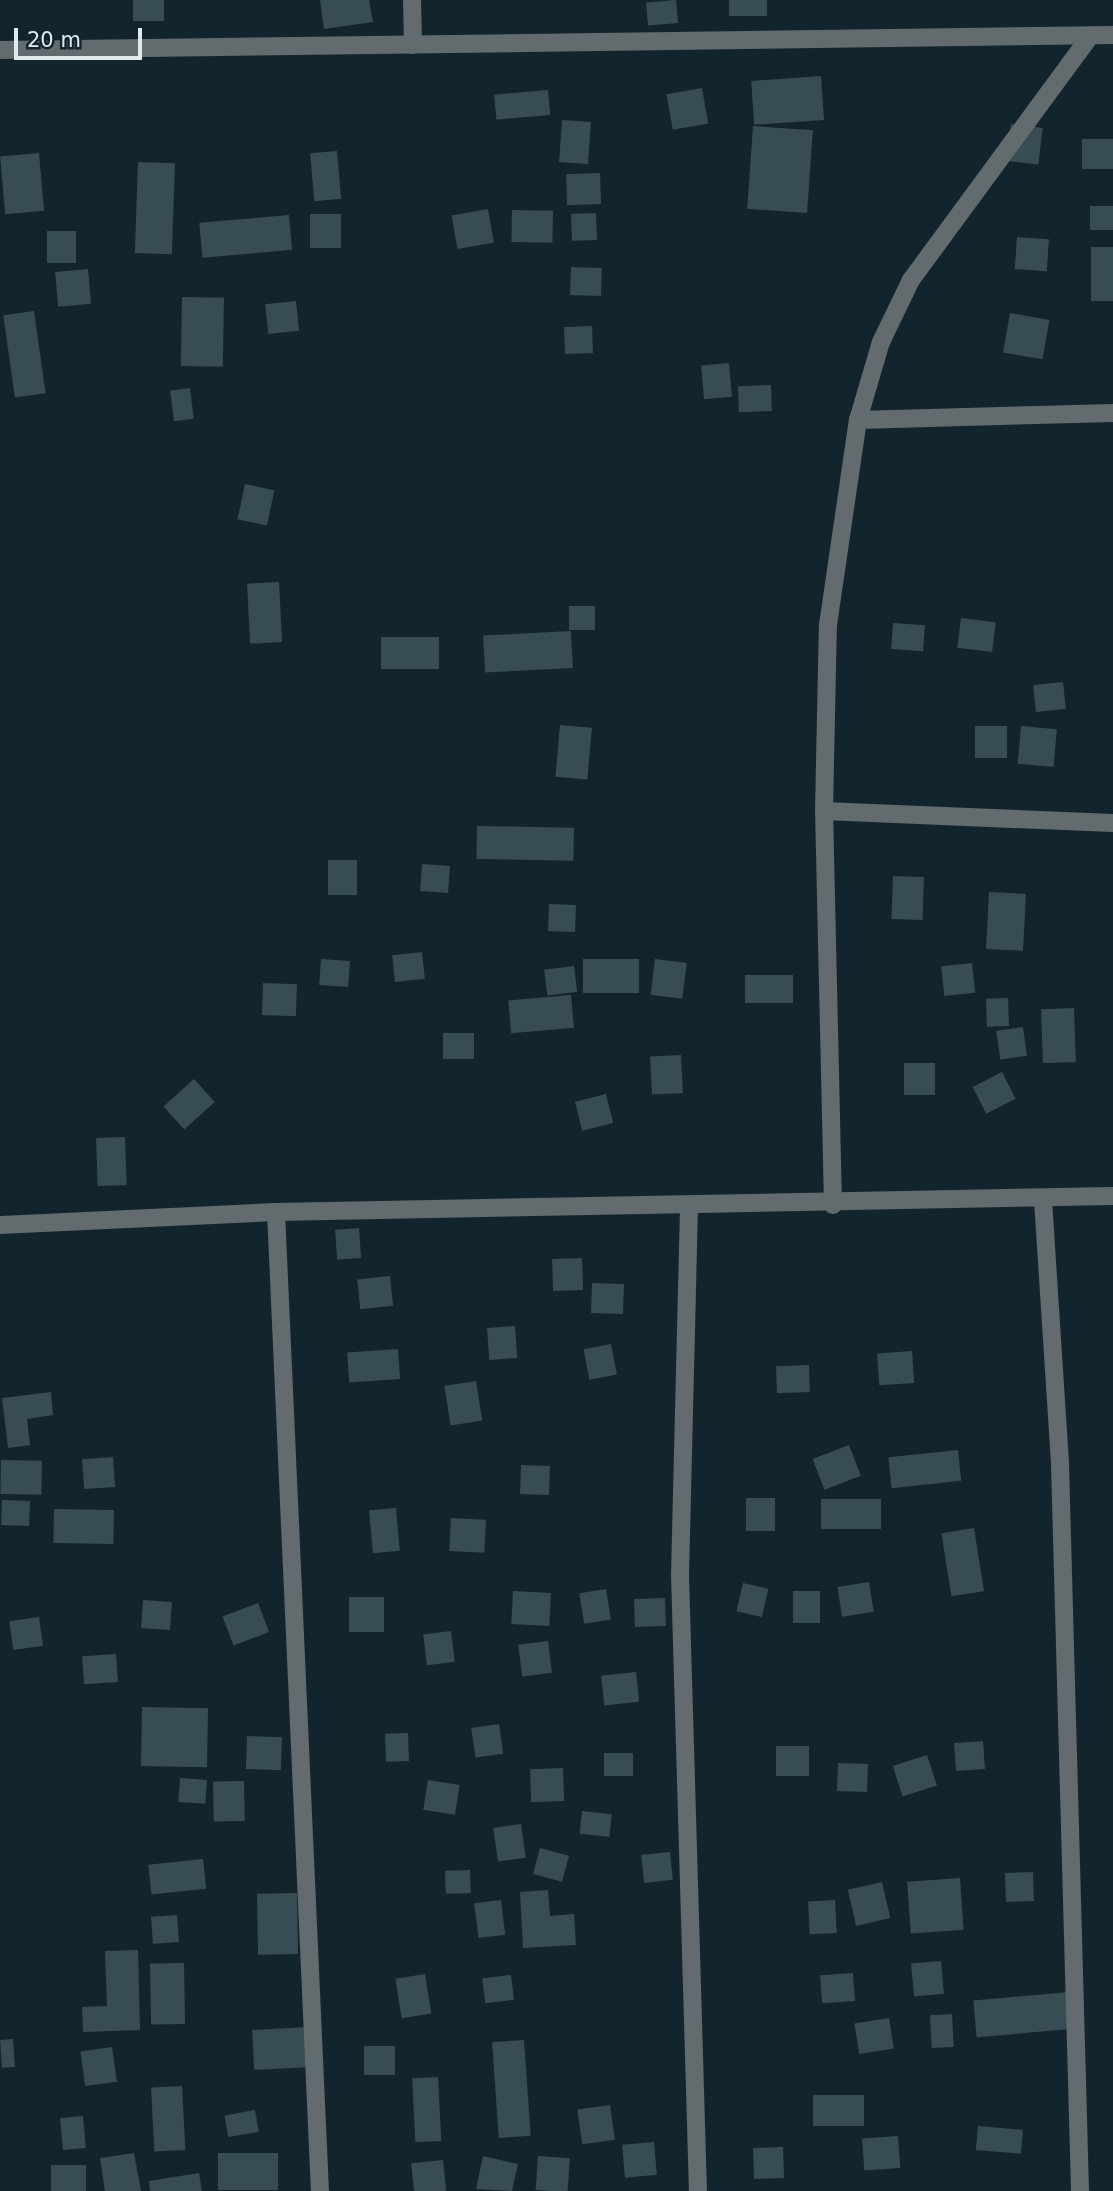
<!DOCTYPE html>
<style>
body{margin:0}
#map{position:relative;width:1113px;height:2191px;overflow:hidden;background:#13252c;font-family:"DejaVu Sans",sans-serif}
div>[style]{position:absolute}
.building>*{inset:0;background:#384c53;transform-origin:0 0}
.street>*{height:18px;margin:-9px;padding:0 9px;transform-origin:9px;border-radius:9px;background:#626b6e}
span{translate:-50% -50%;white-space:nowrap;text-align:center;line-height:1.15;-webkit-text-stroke:5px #13252c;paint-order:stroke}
.scale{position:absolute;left:14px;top:28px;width:128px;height:32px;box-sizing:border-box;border:4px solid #deeaee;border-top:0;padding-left:9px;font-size:21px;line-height:24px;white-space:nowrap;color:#deeaee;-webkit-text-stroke:5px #13252c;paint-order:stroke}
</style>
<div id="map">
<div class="building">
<i style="left:133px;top:0;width:31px;height:21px"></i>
<i style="clip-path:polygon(320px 0,369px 0,373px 22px,324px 29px)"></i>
<i style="left:676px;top:0;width:23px;height:30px;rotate:85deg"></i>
<i style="left:729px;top:0;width:38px;height:16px"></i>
<i style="left:821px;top:76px;width:44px;height:70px;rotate:86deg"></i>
<i style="left:702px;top:88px;width:36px;height:36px;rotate:80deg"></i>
<i style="left:548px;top:90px;width:25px;height:54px;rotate:85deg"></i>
<i style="left:562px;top:120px;width:29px;height:42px;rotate:4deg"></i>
<i style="left:1011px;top:124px;width:32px;height:37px;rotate:7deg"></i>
<i style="left:753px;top:126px;width:60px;height:83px;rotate:4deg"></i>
<i style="left:1082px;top:139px;width:31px;height:30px"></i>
<i style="left:337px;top:151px;width:48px;height:27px;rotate:85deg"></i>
<i style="left:39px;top:153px;width:58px;height:39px;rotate:85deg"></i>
<i style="left:138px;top:162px;width:37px;height:91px;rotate:2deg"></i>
<i style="left:600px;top:173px;width:31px;height:34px;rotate:88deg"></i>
<i style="left:1113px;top:206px;width:24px;height:23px;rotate:90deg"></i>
<i style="left:488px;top:209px;width:34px;height:37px;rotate:80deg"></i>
<i style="left:512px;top:210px;width:41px;height:32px;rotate:1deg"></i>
<i style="left:596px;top:213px;width:27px;height:25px;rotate:88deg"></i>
<i style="left:310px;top:214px;width:31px;height:34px"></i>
<i style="left:289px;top:215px;width:35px;height:90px;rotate:85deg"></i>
<i style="left:47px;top:231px;width:29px;height:32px"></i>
<i style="left:1017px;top:237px;width:32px;height:32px;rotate:4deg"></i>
<i style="left:1113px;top:247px;width:54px;height:22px;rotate:90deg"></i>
<i style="left:571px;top:267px;width:31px;height:28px;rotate:2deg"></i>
<i style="left:88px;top:269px;width:35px;height:33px;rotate:85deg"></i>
<i style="left:182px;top:297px;width:42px;height:69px;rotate:1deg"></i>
<i style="left:296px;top:301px;width:30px;height:31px;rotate:84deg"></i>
<i style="left:34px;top:311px;width:83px;height:31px;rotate:82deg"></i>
<i style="left:1010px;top:313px;width:40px;height:40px;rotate:10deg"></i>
<i style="left:592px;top:326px;width:27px;height:28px;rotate:88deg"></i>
<i style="left:729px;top:363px;width:34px;height:28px;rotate:85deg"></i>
<i style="left:771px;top:385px;width:26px;height:33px;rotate:88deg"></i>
<i style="left:190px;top:388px;width:31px;height:20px;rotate:83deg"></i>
<i style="left:245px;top:484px;width:30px;height:36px;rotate:12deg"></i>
<i style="left:279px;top:582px;width:60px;height:32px;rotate:87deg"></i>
<i style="left:569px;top:606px;width:26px;height:24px"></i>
<i style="left:961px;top:618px;width:35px;height:30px;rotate:7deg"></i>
<i style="left:893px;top:623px;width:32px;height:26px;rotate:4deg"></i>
<i style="left:571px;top:631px;width:37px;height:88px;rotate:87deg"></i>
<i style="left:381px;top:637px;width:58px;height:32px"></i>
<i style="left:1063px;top:682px;width:27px;height:30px;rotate:84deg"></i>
<i style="left:560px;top:725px;width:32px;height:52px;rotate:5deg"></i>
<i style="left:975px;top:726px;width:32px;height:32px"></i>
<i style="left:1021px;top:726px;width:36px;height:38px;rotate:5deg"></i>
<i style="left:477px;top:826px;width:97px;height:33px;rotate:1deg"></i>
<i style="left:328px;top:860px;width:29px;height:35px"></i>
<i style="left:422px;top:864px;width:28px;height:27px;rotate:4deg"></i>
<i style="left:893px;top:876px;width:31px;height:43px;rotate:2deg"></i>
<i style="left:989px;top:892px;width:37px;height:57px;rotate:3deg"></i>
<i style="left:549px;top:904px;width:27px;height:27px;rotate:2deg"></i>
<i style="left:422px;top:952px;width:27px;height:30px;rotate:84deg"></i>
<i style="left:321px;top:959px;width:29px;height:26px;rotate:4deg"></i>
<i style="left:583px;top:959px;width:56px;height:34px"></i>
<i style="left:655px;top:959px;width:32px;height:36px;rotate:7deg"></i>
<i style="left:972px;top:963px;width:30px;height:31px;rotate:84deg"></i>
<i style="left:574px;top:966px;width:26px;height:30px;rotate:83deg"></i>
<i style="left:745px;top:975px;width:48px;height:28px"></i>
<i style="left:263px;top:983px;width:34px;height:32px;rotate:2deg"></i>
<i style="left:571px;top:995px;width:33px;height:63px;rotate:85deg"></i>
<i style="left:1008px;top:998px;width:28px;height:22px;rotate:88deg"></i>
<i style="left:1074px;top:1008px;width:54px;height:33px;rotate:88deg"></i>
<i style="left:1023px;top:1027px;width:29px;height:27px;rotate:82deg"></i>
<i style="left:474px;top:1033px;width:26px;height:31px;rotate:90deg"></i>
<i style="left:681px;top:1055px;width:38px;height:31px;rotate:87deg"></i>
<i style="left:935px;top:1063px;width:32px;height:31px;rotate:90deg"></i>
<i style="left:1002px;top:1072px;width:30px;height:33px;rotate:63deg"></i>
<i style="left:194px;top:1079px;width:31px;height:41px;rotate:48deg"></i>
<i style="left:606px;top:1094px;width:30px;height:32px;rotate:76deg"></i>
<i style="left:125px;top:1137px;width:48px;height:29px;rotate:88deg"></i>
<i style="left:359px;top:1228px;width:30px;height:24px;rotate:86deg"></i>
<i style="left:582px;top:1258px;width:32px;height:30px;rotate:88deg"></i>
<i style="left:390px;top:1276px;width:30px;height:33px;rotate:84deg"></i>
<i style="left:592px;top:1283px;width:32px;height:30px;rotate:2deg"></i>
<i style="left:515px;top:1326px;width:32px;height:28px;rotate:86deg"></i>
<i style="left:611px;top:1344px;width:31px;height:28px;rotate:79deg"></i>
<i style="left:398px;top:1349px;width:30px;height:51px;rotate:86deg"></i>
<i style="left:912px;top:1351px;width:32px;height:35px;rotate:86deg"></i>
<i style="left:809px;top:1365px;width:27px;height:33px;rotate:88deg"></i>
<i style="left:476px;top:1381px;width:40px;height:32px;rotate:81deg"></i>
<i style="clip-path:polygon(51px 1392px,53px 1415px,27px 1419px,30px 1445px,8px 1448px,2px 1398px)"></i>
<i style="left:849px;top:1445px;width:33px;height:39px;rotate:69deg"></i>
<i style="left:958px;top:1450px;width:31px;height:70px;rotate:84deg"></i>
<i style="left:113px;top:1457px;width:30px;height:31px;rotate:86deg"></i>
<i style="left:1px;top:1460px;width:41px;height:34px;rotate:1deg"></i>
<i style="left:521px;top:1465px;width:29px;height:29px;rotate:2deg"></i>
<i style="left:746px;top:1498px;width:29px;height:33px"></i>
<i style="left:821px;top:1499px;width:60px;height:30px"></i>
<i style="left:2px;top:1500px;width:28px;height:25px;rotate:2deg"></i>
<i style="left:396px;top:1508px;width:43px;height:27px;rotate:85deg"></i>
<i style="left:54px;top:1509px;width:60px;height:34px;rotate:1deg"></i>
<i style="left:451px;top:1518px;width:35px;height:33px;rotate:3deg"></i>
<i style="left:974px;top:1528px;width:64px;height:33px;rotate:81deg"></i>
<i style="left:869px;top:1582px;width:30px;height:32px;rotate:81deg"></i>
<i style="left:743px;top:1583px;width:26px;height:29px;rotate:13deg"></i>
<i style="left:606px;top:1589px;width:31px;height:27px;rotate:81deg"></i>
<i style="left:513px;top:1591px;width:38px;height:33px;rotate:3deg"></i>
<i style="left:793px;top:1591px;width:27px;height:32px"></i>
<i style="left:349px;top:1597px;width:35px;height:35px"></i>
<i style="left:665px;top:1598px;width:28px;height:31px;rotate:88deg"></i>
<i style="left:143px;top:1600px;width:29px;height:28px;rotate:4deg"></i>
<i style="left:258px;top:1603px;width:31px;height:38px;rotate:69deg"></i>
<i style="left:39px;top:1617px;width:29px;height:30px;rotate:82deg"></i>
<i style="left:451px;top:1631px;width:31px;height:28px;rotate:83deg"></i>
<i style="left:548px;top:1641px;width:32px;height:30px;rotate:83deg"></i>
<i style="left:116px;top:1654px;width:28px;height:34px;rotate:86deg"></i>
<i style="left:636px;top:1672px;width:30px;height:35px;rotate:84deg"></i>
<i style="left:142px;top:1707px;width:66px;height:59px;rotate:1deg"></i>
<i style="left:499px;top:1724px;width:30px;height:28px;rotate:82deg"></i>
<i style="left:408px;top:1733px;width:28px;height:23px;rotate:88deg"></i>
<i style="left:247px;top:1736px;width:35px;height:33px;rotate:2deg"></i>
<i style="left:983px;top:1741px;width:28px;height:29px;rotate:86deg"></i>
<i style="left:776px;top:1746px;width:33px;height:30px"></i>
<i style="left:633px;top:1753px;width:23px;height:29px;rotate:90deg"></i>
<i style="left:927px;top:1755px;width:32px;height:36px;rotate:72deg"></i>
<i style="left:838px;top:1763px;width:30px;height:28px;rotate:2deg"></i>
<i style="left:563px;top:1768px;width:33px;height:33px;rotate:88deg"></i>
<i style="left:180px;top:1778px;width:27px;height:24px;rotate:4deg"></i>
<i style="left:428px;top:1780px;width:32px;height:30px;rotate:9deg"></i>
<i style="left:244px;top:1781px;width:40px;height:31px;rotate:89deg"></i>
<i style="left:582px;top:1811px;width:30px;height:23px;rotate:6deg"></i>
<i style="left:521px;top:1824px;width:34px;height:28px;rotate:82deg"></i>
<i style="left:540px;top:1848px;width:30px;height:27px;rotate:15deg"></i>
<i style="left:670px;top:1852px;width:28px;height:29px;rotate:84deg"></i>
<i style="left:203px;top:1859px;width:30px;height:55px;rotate:84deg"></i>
<i style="left:470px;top:1870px;width:23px;height:25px;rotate:88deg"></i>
<i style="left:1033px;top:1872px;width:29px;height:28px;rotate:88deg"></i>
<i style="left:960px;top:1878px;width:52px;height:53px;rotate:86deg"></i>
<i style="left:882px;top:1882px;width:37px;height:35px;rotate:77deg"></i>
<i style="clip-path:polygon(548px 1890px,550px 1916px,574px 1914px,576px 1945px,523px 1948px,520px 1892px)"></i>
<i style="left:297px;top:1893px;width:61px;height:40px;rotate:89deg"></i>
<i style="left:501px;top:1900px;width:35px;height:27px;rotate:83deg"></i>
<i style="left:835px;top:1900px;width:33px;height:27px;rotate:87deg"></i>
<i style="left:177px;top:1915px;width:27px;height:26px;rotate:86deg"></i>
<i style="clip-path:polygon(138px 1950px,140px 2030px,83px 2032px,82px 2007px,107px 2006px,105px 1951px)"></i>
<i style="left:941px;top:1961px;width:33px;height:30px;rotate:85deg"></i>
<i style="left:184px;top:1963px;width:61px;height:34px;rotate:89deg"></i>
<i style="left:853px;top:1973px;width:28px;height:33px;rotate:86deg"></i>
<i style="left:425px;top:1974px;width:40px;height:30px;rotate:81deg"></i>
<i style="left:511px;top:1975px;width:25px;height:29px;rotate:83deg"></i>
<i style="left:1070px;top:1992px;width:37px;height:97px;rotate:85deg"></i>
<i style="left:952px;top:2014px;width:33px;height:22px;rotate:87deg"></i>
<i style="left:889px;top:2018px;width:31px;height:35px;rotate:81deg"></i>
<i style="left:309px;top:2027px;width:40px;height:57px;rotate:87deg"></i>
<i style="left:13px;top:2039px;width:28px;height:13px;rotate:86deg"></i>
<i style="left:524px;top:2040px;width:96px;height:32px;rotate:86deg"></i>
<i style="left:364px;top:2046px;width:31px;height:29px"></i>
<i style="left:112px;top:2047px;width:35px;height:32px;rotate:82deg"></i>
<i style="left:438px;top:2077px;width:64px;height:26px;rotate:87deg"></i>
<i style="left:182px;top:2086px;width:64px;height:31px;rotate:87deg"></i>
<i style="left:813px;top:2095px;width:51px;height:31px"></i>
<i style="left:610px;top:2105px;width:35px;height:33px;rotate:82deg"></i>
<i style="left:255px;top:2110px;width:22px;height:31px;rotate:80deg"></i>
<i style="left:83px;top:2116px;width:32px;height:23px;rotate:85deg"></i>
<i style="left:978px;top:2126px;width:45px;height:24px;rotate:5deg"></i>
<i style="left:898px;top:2136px;width:32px;height:36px;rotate:86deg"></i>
<i style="left:654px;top:2142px;width:33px;height:32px;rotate:85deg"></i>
<i style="left:783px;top:2147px;width:31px;height:30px;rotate:88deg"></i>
<i style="clip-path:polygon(134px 2153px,141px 2191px,105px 2191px,100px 2158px)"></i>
<i style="left:218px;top:2153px;width:60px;height:37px"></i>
<i style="clip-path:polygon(483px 2156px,518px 2164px,512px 2191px,476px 2189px)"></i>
<i style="left:538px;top:2156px;width:32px;height:34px;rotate:4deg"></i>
<i style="left:443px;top:2160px;width:31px;height:32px;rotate:84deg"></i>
<i style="left:51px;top:2165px;width:35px;height:26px"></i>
<i style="clip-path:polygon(199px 2173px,202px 2191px,150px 2191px,149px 2181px)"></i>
</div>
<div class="street">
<i style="left:412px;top:0;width:45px;rotate:88.7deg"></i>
<i style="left:0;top:50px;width:1113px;rotate:-0.77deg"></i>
<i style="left:858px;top:420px;width:255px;rotate:-1.6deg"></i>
<i style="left:824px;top:811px;width:289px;rotate:2.4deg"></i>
<i style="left:1043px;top:1200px;width:266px;rotate:86.3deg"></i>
<i style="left:1060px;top:1465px;width:726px;rotate:88.42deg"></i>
<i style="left:833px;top:1205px;width:394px;rotate:-91.3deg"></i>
<i style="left:824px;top:811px;width:186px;rotate:-88.8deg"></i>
<i style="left:828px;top:625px;width:207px;rotate:-81.7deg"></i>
<i style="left:858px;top:420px;width:81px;rotate:-73.6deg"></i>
<i style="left:881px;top:342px;width:69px;rotate:-64.2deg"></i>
<i style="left:911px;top:280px;width:303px;rotate:-53.7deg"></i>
<i style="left:689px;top:1207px;width:368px;rotate:91.4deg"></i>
<i style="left:680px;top:1575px;width:616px;rotate:88.33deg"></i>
<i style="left:276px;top:1212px;width:980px;rotate:87.43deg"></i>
<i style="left:0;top:1225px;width:276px;rotate:-2.7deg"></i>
<i style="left:276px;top:1212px;width:837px;rotate:-1.1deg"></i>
</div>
<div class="scale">20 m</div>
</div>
